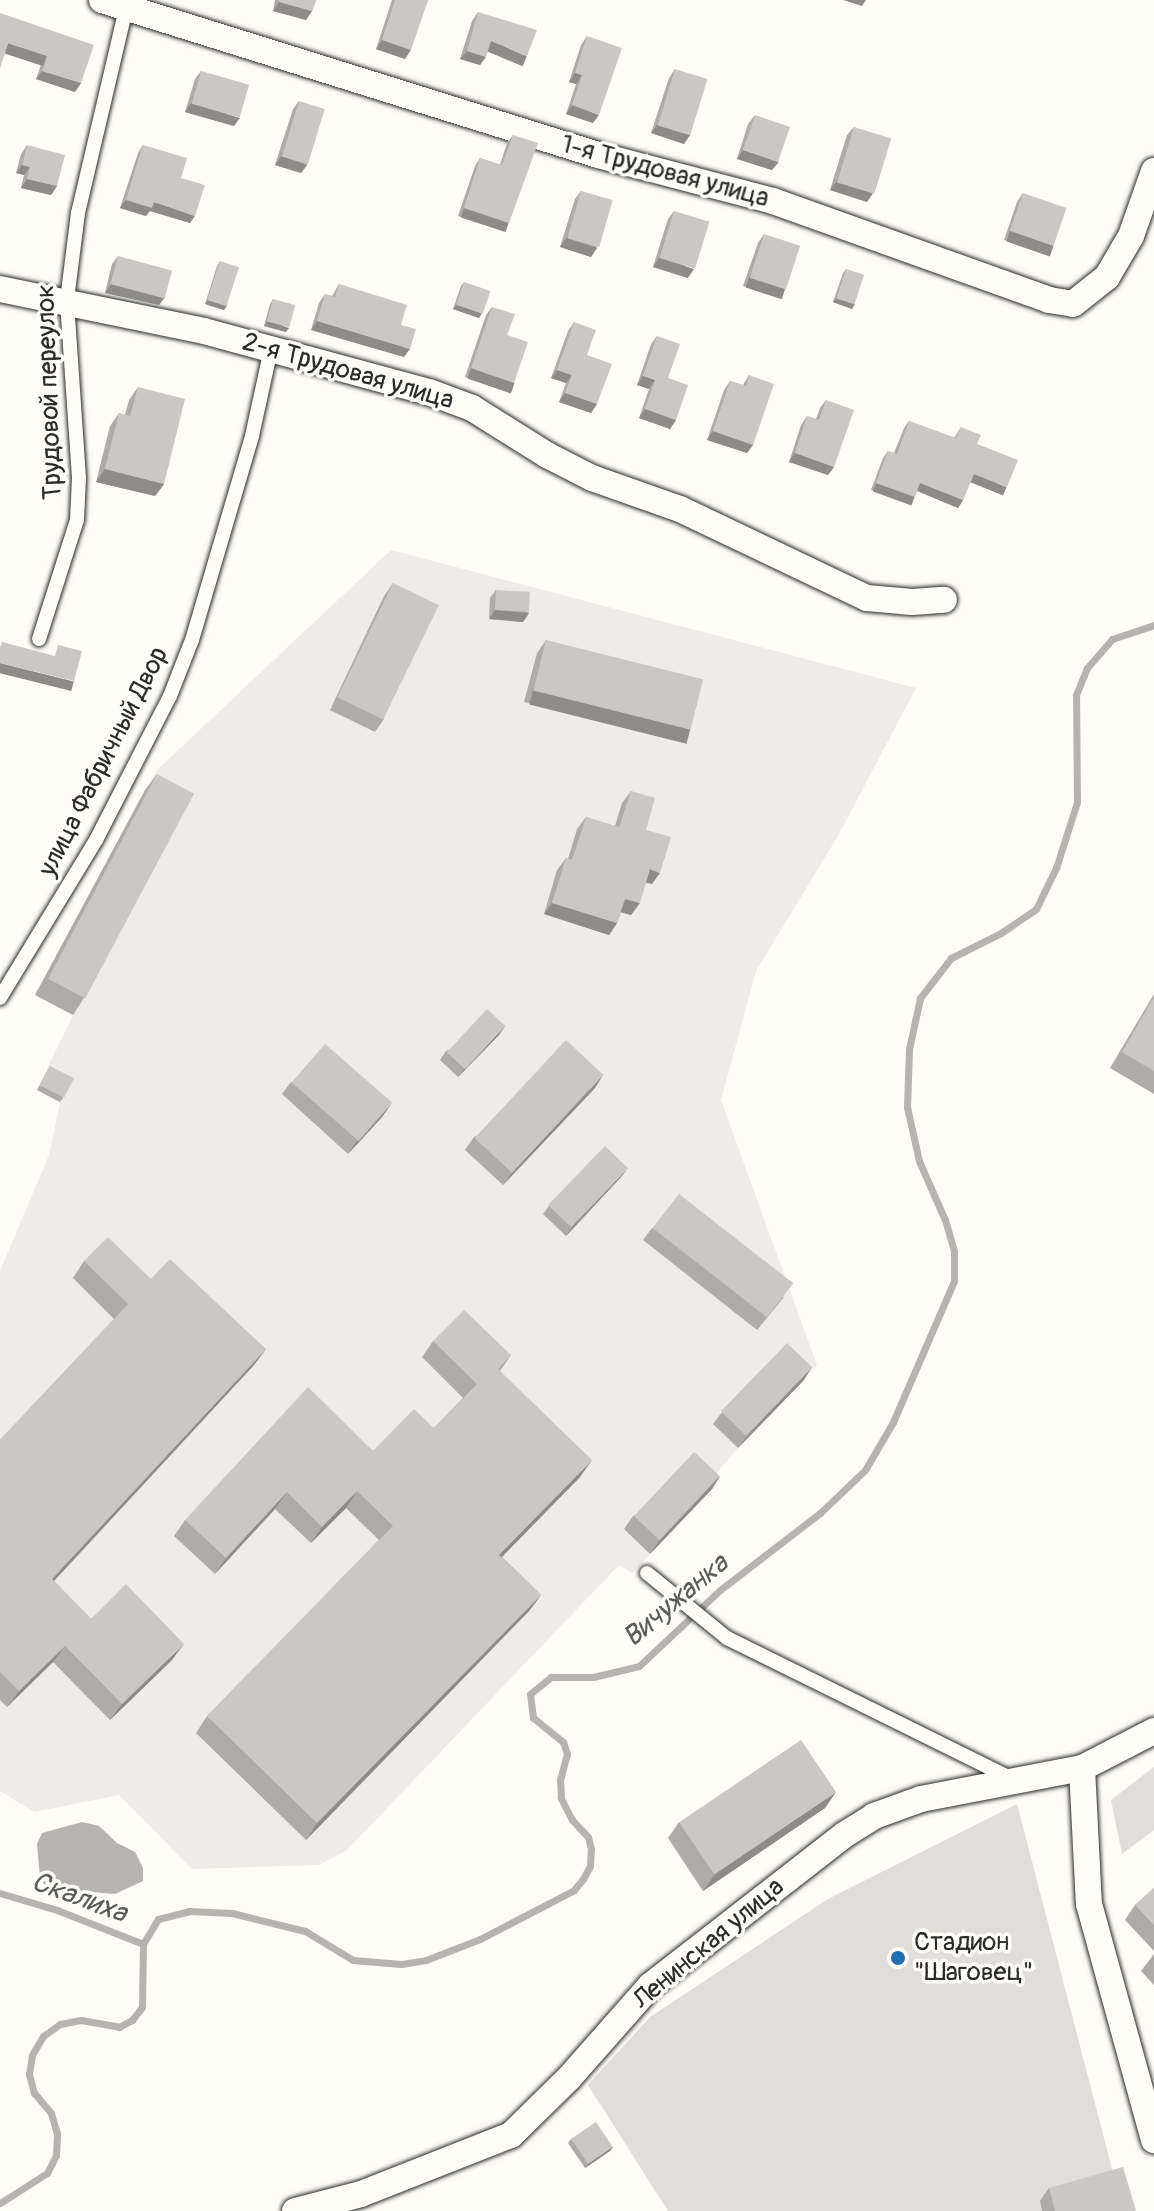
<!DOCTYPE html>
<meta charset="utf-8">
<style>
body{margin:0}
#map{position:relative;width:1154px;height:2211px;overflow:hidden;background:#fdfcf7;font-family:Pangolin,sans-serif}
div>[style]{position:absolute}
.built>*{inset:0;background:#edece8}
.green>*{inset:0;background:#dfdeda}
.water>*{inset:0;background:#b5b4b1}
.stream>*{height:7px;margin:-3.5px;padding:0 3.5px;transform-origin:3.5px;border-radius:3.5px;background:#b5b4b1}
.roads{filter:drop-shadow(0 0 2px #2b2b2b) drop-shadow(0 0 2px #2b2b2b)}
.service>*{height:14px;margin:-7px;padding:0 7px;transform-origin:7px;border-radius:7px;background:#fdfcf7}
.minor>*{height:26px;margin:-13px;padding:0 13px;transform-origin:13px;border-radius:13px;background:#fdfcf7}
.wall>*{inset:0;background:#adaca9}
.shaded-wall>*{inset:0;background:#8d8c89;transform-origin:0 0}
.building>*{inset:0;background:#c9c8c4;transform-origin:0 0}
.dots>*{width:22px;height:22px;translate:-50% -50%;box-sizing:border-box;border:4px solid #fdfcf7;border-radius:50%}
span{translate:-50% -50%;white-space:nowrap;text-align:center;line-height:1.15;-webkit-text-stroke:7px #fdfcf7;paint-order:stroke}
.street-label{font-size:26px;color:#2b2b2b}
.poi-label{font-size:26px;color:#2b2b2b}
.left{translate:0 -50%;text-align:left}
.water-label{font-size:28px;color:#5b5b5a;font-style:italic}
</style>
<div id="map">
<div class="built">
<i style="clip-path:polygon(391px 550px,916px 688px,838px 836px,756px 971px,721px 1100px,817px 1365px,738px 1448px,707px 1484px,711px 1489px,650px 1554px,632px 1573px,619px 1565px,347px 1850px,319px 1865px,192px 1869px,119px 1795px,34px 1812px,0 1791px,0 1271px,49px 1155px,60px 1103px,37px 1090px,73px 1015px,35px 995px,157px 770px)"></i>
</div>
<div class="green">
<i style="clip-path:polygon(1154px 1767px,1154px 1830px,1122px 1854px,1111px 1800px)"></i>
<i style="clip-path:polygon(1017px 1804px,1123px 2211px,668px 2211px,588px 2085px,650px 2017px,828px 1899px)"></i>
</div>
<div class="water">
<i style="clip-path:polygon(82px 1822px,99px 1826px,117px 1843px,135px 1852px,143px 1868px,143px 1881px,115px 1894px,46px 1888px,40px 1878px,37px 1844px,42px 1833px)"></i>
</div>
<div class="stream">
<i style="left:0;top:1893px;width:59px;rotate:16.6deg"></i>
<i style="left:57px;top:1910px;width:92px;rotate:21.6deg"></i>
<i style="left:0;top:2203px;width:56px;rotate:-32.6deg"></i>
<i style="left:47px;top:2173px;width:20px;rotate:-63deg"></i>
<i style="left:56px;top:2155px;width:21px;rotate:-87deg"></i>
<i style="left:57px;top:2134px;width:22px;rotate:-106deg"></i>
<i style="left:51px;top:2113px;width:26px;rotate:-130deg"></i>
<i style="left:34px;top:2093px;width:20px;rotate:-105deg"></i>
<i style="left:29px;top:2074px;width:19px;rotate:-81deg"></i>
<i style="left:32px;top:2055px;width:22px;rotate:-60deg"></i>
<i style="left:43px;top:2036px;width:21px;rotate:-35deg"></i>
<i style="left:60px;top:2024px;width:21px;rotate:-11deg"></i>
<i style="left:81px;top:2020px;width:39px;rotate:10deg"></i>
<i style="left:119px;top:2027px;width:15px;rotate:-28deg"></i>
<i style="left:132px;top:2020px;width:16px;rotate:-52deg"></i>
<i style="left:142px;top:2007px;width:63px;rotate:-89.1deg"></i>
<i style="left:143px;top:1944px;width:29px;rotate:-59deg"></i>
<i style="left:158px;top:1919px;width:32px;rotate:-14deg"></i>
<i style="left:189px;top:1911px;width:43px;rotate:2.7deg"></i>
<i style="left:232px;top:1913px;width:75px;rotate:13.9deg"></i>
<i style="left:305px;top:1931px;width:56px;rotate:31.1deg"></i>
<i style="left:353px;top:1960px;width:48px;rotate:4.8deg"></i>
<i style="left:401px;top:1964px;width:25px;rotate:-9deg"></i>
<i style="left:426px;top:1960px;width:58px;rotate:-21.3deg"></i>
<i style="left:480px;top:1939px;width:106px;rotate:-27.5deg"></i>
<i style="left:574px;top:1890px;width:14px;rotate:-51deg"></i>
<i style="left:583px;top:1879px;width:15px;rotate:-62deg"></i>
<i style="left:590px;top:1866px;width:17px;rotate:-87deg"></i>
<i style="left:591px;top:1849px;width:12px;rotate:-104deg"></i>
<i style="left:588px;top:1837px;width:23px;rotate:-133deg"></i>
<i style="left:572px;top:1820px;width:25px;rotate:-117deg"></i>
<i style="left:561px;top:1798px;width:18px;rotate:-93deg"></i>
<i style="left:560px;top:1780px;width:27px;rotate:-75deg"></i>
<i style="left:567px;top:1754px;width:13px;rotate:-108deg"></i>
<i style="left:563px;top:1742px;width:38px;rotate:-141deg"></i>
<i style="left:533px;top:1718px;width:24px;rotate:-97deg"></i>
<i style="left:530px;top:1694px;width:27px;rotate:-39deg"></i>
<i style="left:551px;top:1677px;width:42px"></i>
<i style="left:593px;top:1677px;width:47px;rotate:-13.4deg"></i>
<i style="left:639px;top:1666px;width:111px;rotate:-43.2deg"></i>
<i style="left:720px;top:1590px;width:126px;rotate:-37.6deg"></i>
<i style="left:820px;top:1513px;width:62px;rotate:-43.7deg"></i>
<i style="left:865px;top:1470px;width:56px;rotate:-59.7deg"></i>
<i style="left:893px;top:1422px;width:154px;rotate:-66.6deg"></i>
<i style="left:954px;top:1281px;width:30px;rotate:-90deg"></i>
<i style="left:954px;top:1251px;width:32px;rotate:-106deg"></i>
<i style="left:945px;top:1220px;width:64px;rotate:-113.8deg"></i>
<i style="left:919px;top:1161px;width:55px;rotate:-102.5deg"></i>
<i style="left:907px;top:1107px;width:58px;rotate:-88deg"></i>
<i style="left:909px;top:1049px;width:52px;rotate:-77.8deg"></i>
<i style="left:920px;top:998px;width:51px;rotate:-52.2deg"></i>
<i style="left:951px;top:958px;width:56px;rotate:-26.6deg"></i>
<i style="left:1001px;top:933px;width:42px;rotate:-34.4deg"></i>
<i style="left:1036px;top:909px;width:46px;rotate:-64deg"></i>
<i style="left:1056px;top:868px;width:69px;rotate:-72.3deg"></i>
<i style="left:1077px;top:802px;width:107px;rotate:-90.5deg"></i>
<i style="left:1076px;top:695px;width:29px;rotate:-68deg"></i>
<i style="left:1087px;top:668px;width:38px;rotate:-49deg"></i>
<i style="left:1112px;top:639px;width:44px;rotate:-18.4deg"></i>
</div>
<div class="roads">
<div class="service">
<i style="left:39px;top:639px;width:125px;rotate:-72.3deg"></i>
<i style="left:77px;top:520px;width:42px;rotate:-87.3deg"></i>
<i style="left:79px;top:478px;width:178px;rotate:-93.9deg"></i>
<i style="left:67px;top:300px;width:88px;rotate:-82.8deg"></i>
<i style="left:78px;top:213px;width:215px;rotate:-76.8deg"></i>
<i style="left:0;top:998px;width:185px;rotate:-58.7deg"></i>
<i style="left:96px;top:840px;width:162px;rotate:-62.8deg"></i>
<i style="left:170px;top:696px;width:60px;rotate:-68.6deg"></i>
<i style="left:192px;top:640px;width:213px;rotate:-73.6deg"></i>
<i style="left:252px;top:436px;width:89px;rotate:-77.7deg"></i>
<i style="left:647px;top:1573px;width:103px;rotate:39.1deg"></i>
<i style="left:727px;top:1638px;width:318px;rotate:26.3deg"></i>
</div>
<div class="minor">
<i style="left:102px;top:0;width:520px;rotate:17.35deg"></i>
<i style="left:598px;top:155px;width:181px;rotate:14.7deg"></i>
<i style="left:773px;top:201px;width:293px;rotate:19.7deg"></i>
<i style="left:1049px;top:300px;width:24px;rotate:9deg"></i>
<i style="left:1073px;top:304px;width:43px;rotate:-38.5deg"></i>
<i style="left:1107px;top:277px;width:48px;rotate:-59.7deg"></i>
<i style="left:1131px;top:236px;width:69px;rotate:-70.5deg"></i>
<i style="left:0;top:289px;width:208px;rotate:11.6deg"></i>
<i style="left:204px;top:331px;width:233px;rotate:15.2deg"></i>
<i style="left:429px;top:392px;width:46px;rotate:20.4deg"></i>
<i style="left:472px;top:408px;width:89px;rotate:32.1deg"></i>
<i style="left:547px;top:455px;width:51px;rotate:27.1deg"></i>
<i style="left:592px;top:478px;width:93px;rotate:19.4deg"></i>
<i style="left:680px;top:509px;width:207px;rotate:25.5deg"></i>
<i style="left:867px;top:598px;width:45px;rotate:5.1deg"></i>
<i style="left:912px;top:602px;width:32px;rotate:-4deg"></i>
<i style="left:1082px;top:1768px;width:136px;rotate:87.1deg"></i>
<i style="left:1089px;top:1904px;width:245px;rotate:74.6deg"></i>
<i style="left:295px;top:2211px;width:68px;rotate:-14.4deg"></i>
<i style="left:361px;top:2194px;width:161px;rotate:-21.5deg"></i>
<i style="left:511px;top:2135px;width:81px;rotate:-44.5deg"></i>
<i style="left:569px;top:2078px;width:123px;rotate:-48.6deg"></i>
<i style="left:650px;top:1986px;width:246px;rotate:-37.9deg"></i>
<i style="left:844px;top:1835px;width:36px;rotate:-32deg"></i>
<i style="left:874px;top:1816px;width:50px;rotate:-19.9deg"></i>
<i style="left:921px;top:1799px;width:164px;rotate:-10.9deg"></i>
<i style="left:1082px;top:1768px;width:81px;rotate:-27.2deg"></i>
</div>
</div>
<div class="wall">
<i style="clip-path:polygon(275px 0,316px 0,312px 11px,306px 20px,273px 11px)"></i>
<i style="clip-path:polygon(392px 0,428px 0,405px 59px,376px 49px)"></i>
<i style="clip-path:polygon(478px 12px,521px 65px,488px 51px,480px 65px,460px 59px,472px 21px)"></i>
<i style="clip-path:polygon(0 13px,81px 83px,75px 92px,36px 79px,41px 65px)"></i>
<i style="clip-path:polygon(587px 36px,593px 123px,566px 114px,576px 84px,569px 82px,581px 45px)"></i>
<i style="clip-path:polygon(675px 69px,690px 135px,684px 144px,651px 133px,669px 78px)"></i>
<i style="clip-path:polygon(201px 71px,234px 126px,185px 112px,195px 79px)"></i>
<i style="clip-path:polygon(299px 101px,307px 165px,301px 173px,275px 165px,293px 109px)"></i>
<i style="clip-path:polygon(755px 115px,772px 170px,737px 159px,748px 124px)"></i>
<i style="clip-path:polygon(854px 127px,873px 193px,867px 202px,830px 190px,847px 135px)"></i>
<i style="clip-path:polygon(513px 135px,503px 231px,458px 216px,475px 166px,480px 158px,500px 165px,507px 143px)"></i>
<i style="clip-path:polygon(27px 145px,57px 186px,51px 195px,21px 188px,24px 175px,16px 173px,21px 154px)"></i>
<i style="clip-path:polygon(143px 145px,181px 178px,190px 223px,150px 211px,146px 216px,120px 208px,138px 153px)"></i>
<i style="clip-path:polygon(581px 191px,597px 248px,591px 257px,560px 247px,575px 199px)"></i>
<i style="clip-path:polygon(1023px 193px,1053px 246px,1047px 255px,1004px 240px,1017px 202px)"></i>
<i style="clip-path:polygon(674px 211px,688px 278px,653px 267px,668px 219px)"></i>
<i style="clip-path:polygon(764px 234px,785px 289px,779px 298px,743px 286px,758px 243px)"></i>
<i style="clip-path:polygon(118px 256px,165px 297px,159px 305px,105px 293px,112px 264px)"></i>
<i style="clip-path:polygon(220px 261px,224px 310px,205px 304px,217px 266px)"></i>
<i style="clip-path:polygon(846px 269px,852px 309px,833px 302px,843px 273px)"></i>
<i style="clip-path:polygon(464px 282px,479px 318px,453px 309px,461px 286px)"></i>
<i style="clip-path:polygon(339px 284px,401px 325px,404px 357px,311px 330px,319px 303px,325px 294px,332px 296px)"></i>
<i style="clip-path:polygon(273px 299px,286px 332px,264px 326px,270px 304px)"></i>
<i style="clip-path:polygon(492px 307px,507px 335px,514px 383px,508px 392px,465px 377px,486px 315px)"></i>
<i style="clip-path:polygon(574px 322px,587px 355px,597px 404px,591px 413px,559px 402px,566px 383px,551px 378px,568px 331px)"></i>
<i style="clip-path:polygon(657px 336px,668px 378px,676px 420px,670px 429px,639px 418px,649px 389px,637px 385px,651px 344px)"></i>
<i style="clip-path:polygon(749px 375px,753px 445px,747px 453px,707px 440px,724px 390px,730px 381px,743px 385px)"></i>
<i style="clip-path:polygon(138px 387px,164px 484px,155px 496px,96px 482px,110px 426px,119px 413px,125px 415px,129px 400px)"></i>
<i style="clip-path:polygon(826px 400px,834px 467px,828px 475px,789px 462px,801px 425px,807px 416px,816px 419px,820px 408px)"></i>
<i style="clip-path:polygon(909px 421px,954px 438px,961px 427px,977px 444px,1002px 494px,970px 482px,963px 500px,958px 508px,917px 491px,910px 504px,871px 490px,883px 458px,888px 451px,894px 453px,904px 428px)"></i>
<i style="clip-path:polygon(393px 583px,384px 719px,375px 732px,330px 710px,384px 596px)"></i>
<i style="clip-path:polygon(496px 590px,529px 613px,523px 622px,489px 619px,490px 598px)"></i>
<i style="clip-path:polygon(546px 640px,690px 729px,681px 742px,524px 702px,537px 653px)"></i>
<i style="clip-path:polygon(157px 774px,84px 998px,73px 1015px,35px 995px,145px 790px)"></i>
<i style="clip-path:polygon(631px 791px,646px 830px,652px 884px,646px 883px,631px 915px,621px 912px,617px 923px,609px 935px,544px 914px,557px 870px,566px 858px,568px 859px,577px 829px,586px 817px,615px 826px,622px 803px)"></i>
<i style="clip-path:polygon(1154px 994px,1154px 1094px,1110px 1068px)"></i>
<i style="clip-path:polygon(505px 1026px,499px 1035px,458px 1077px,440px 1060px,446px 1051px)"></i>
<i style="clip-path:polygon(50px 1066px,63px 1098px,60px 1102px,37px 1090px)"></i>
<i style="clip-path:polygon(291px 1082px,383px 1116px,348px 1154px,282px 1094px)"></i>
<i style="clip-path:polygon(595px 1088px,503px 1185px,465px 1150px,474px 1137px)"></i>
<i style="clip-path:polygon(622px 1176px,566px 1236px,543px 1214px,549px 1206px)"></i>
<i style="clip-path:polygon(652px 1228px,784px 1297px,757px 1330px,643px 1240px)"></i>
<i style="clip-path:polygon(84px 1261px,151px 1279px,266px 1349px,254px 1365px,54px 1581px,91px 1619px,172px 1660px,110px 1720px,53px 1662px,7px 1707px,0 1700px,0 1440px,114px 1319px,73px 1278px)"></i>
<i style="clip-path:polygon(433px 1341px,511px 1355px,500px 1371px,580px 1477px,502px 1557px,541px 1595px,529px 1611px,306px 1840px,196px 1733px,207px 1716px,379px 1540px,346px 1508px,311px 1543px,275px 1509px,215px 1574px,174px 1536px,185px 1520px,434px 1428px,463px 1398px,422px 1357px)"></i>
<i style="clip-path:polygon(804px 1380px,738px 1448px,713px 1424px,722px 1412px)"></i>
<i style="clip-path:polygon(720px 1476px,712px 1489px,650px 1554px,624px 1529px,633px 1516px)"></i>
<i style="clip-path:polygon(836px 1792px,825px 1808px,703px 1891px,668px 1838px,679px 1822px)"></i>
<i style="clip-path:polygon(1154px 1888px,1154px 1951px,1125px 1920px,1135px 1905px)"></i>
<i style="clip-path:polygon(1154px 1954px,1154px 1985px,1141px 1971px)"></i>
<i style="clip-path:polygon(571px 2139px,613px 2147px,610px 2151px,585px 2168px,568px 2143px)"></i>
<i style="clip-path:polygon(1049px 2188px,1136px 2211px,1042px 2211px,1040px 2201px)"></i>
</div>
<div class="shaded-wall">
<i style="clip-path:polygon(843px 0,866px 0,862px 6px)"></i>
<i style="clip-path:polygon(279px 2px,312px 11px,306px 20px,273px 11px)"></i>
<i style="clip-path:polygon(382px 40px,411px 50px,405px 59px,376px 49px)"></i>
<i style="left:491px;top:41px;width:39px;height:11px;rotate:23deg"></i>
<i style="left:8px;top:43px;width:41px;height:11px;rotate:18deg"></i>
<i style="clip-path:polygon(467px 51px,486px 57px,480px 65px,460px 59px)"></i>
<i style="clip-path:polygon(42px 71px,81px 83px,75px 92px,36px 79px)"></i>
<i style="clip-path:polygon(575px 73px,582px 75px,576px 84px,569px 82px)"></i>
<i style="clip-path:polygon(191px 103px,240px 118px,234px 126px,185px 112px)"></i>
<i style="clip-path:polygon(572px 105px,599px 115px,593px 123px,566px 114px)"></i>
<i style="clip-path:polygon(657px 125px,690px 135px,684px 144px,651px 133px)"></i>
<i style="clip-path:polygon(743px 150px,779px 162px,772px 170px,737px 159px)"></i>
<i style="clip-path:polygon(281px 156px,307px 165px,301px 173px,275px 165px)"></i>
<i style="clip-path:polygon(22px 165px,30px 167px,24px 175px,16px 173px)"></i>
<i style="clip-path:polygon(27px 179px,57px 186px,51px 195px,21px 188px)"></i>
<i style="clip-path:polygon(836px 182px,873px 193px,867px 202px,830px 190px)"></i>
<i style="clip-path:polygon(126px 200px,154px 202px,195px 216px,190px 223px,150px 211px,146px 216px,120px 208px)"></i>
<i style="left:464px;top:208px;width:47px;height:10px;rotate:18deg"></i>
<i style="left:1010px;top:231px;width:46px;height:11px;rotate:19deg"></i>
<i style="clip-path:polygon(566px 238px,597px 248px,591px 257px,560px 247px)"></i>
<i style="clip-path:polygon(659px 258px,694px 269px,688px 278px,653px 267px)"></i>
<i style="left:749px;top:277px;width:38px;height:11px;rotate:18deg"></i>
<i style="clip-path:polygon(111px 284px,165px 297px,159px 305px,105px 293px)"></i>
<i style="clip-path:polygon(836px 298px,855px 304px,852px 309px,833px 302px)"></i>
<i style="clip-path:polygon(208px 300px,227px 306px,224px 310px,205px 304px)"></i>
<i style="clip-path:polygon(456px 305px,482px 313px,479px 318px,453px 309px)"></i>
<i style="clip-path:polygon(267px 321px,289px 328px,286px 332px,264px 326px)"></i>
<i style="clip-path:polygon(317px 321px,410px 349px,404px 357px,311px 330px)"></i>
<i style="left:471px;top:368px;width:46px;height:11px;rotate:19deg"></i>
<i style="clip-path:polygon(557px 370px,572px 375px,566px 383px,551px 378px)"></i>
<i style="clip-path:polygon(643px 376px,655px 380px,649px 389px,637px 385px)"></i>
<i style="clip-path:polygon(565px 393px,597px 404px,591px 413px,559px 402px)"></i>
<i style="clip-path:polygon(645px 409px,676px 420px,670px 429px,639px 418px)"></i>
<i style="clip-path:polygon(713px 431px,753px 445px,747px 453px,707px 440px)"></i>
<i style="clip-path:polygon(795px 453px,834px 467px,828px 475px,789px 462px)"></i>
<i style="clip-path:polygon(105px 469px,164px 484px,155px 496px,96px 482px)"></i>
<i style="left:974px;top:474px;width:35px;height:9px;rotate:22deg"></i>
<i style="left:876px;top:483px;width:41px;height:9px;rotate:20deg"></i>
<i style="clip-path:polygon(920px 483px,963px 500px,958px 508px,915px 490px)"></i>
<i style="clip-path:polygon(495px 610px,529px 613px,523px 622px,489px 619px)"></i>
<i style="left:0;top:663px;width:76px;height:10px;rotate:14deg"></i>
<i style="left:533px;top:690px;width:162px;height:15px;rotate:14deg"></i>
<i style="clip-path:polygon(650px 869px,660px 873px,652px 884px,642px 881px)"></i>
<i style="clip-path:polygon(625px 899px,640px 903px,631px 915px,616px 911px)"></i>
<i style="clip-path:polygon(552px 903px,617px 923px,609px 935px,544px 914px)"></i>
<i style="clip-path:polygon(505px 1026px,499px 1035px,458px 1077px,464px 1069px)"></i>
<i style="clip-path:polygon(603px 1075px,595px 1088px,503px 1185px,512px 1173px)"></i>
<i style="clip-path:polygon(392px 1103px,383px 1116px,348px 1154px,357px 1141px)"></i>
<i style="clip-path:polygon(628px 1168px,622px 1176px,566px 1236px,572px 1227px)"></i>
<i style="clip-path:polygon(266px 1349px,254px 1365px,40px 1596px,52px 1579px)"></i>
<i style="clip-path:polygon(812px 1367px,804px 1380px,738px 1448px,747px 1436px)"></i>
<i style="clip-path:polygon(592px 1460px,580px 1477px,488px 1571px,499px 1555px)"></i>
<i style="clip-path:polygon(720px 1476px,712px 1489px,650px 1554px,659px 1541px)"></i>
<i style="clip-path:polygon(357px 1491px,346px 1508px,311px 1543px,322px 1527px)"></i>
<i style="clip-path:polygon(287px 1492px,275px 1509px,215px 1574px,226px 1558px)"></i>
<i style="clip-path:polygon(541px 1595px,529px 1611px,306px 1840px,317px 1823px)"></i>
<i style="clip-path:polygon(184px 1644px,172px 1660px,110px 1720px,122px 1704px)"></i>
<i style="clip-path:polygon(65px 1646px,53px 1662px,7px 1707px,19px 1691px)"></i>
<i style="clip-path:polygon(836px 1792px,825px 1808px,703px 1891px,715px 1874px)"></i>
<i style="clip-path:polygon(613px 2147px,610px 2151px,585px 2168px,588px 2164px)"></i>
</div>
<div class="building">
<i style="clip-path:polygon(279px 0,316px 0,312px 11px,279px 2px)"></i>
<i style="clip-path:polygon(395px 0,428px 0,411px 50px,382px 40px)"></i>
<i style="clip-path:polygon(478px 12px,537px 30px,527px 56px,491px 41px,486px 57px,467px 51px)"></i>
<i style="clip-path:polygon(0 13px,94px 45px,81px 83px,42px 71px,47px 56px,8px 43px,0 69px)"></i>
<i style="clip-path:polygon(587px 36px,622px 48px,599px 115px,572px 105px,582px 75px,575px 73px)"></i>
<i style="left:675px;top:69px;width:34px;height:59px;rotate:17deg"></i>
<i style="left:201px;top:71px;width:50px;height:34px;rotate:16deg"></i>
<i style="left:299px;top:101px;width:27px;height:58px;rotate:17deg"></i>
<i style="left:755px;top:115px;width:37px;height:37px;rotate:19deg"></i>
<i style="left:854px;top:127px;width:39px;height:58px;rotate:17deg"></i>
<i style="clip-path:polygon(513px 135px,538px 143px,509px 223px,464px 208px,480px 158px,502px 165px)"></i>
<i style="clip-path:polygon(27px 145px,65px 155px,57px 186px,27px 179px,30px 167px,22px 165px)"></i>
<i style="clip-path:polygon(143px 145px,187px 158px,181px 178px,205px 185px,195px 216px,154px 202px,152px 208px,126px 200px)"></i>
<i style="left:581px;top:191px;width:33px;height:49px;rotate:16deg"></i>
<i style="left:1023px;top:193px;width:46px;height:40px;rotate:19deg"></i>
<i style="left:674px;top:211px;width:37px;height:49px;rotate:17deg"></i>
<i style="left:764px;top:234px;width:38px;height:46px;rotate:18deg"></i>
<i style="left:118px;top:256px;width:56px;height:29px;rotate:15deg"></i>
<i style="left:220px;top:261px;width:20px;height:41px;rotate:18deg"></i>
<i style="left:846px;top:269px;width:19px;height:31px;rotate:18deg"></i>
<i style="left:464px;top:282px;width:28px;height:24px;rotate:19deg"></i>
<i style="clip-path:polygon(339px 284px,407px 305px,401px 325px,416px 329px,410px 349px,317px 321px,325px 294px,335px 297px)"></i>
<i style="left:273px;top:299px;width:23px;height:23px;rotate:15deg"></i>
<i style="clip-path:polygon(492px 307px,515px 314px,507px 335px,528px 342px,514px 383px,471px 368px)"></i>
<i style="clip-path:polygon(574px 322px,596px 330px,587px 355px,612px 364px,597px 404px,565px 393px,572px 375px,557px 370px)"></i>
<i style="clip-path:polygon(657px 336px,680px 344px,668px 378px,688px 385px,676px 420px,645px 409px,655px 380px,643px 376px)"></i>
<i style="clip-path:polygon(749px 375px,774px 384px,753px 445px,713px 431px,730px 381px,746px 386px)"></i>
<i style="clip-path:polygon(138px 387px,185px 399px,164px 484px,105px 469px,119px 413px,130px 416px)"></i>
<i style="clip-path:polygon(826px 400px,854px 410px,834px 467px,795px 453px,807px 416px,819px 420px)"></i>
<i style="clip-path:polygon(909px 421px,956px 438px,961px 427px,981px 435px,977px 444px,1018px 460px,1007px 487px,974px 474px,963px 500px,920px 483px,915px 497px,876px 483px,888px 451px,897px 454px)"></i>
<i style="left:393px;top:583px;width:51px;height:127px;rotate:26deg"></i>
<i style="left:496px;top:590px;width:34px;height:20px;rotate:3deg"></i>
<i style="left:546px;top:640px;width:162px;height:52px;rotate:14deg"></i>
<i style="clip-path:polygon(2px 642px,55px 656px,58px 645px,82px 651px,74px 681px,0 663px,0 648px)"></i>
<i style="left:157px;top:774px;width:42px;height:232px;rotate:28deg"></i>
<i style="clip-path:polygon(631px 791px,655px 798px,646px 830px,671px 837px,660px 873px,650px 869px,640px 903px,625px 899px,617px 923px,552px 903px,566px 858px,572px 860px,586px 817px,619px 827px)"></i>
<i style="clip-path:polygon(1154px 997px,1154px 1071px,1122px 1052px)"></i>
<i style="left:487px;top:1009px;width:25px;height:59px;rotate:43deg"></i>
<i style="left:566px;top:1040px;width:51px;height:134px;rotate:43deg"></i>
<i style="left:325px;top:1044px;width:89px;height:51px;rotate:41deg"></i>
<i style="left:50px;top:1066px;width:27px;height:22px;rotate:27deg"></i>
<i style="left:605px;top:1146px;width:32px;height:82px;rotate:44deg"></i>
<i style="left:679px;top:1194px;width:145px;height:43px;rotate:38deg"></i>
<i style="clip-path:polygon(108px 1237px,151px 1279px,170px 1259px,266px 1349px,52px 1579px,91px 1619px,126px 1584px,184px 1644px,122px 1704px,65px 1646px,19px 1691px,0 1672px,0 1440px,128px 1304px,84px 1261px)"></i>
<i style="clip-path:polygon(464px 1310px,511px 1355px,498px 1369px,592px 1460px,499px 1555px,541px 1595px,317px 1823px,207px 1716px,393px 1526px,357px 1491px,322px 1527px,287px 1492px,226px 1558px,185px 1520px,308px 1387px,373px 1451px,414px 1409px,434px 1428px,477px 1384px,433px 1341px)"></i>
<i style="left:787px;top:1343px;width:35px;height:95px;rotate:44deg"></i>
<i style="left:694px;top:1452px;width:35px;height:88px;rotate:43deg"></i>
<i style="left:801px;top:1740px;width:63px;height:147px;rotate:56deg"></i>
<i style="clip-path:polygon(1154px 1888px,1154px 1925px,1135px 1905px)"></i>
<i style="left:596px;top:2122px;width:30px;height:30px;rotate:56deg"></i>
<i style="clip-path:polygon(1123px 2167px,1136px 2211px,1055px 2211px,1049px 2188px)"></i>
</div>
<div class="dots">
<i style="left:898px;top:1958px;background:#1f6fb2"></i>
</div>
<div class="street-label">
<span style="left:665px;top:172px;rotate:15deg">1-я Трудовая улица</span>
<span style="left:348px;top:372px;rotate:16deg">2-я Трудовая улица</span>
<span style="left:50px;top:392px;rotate:-92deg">Трудовой переулок</span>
<span style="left:104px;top:762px;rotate:-63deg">улица Фабричный Двор</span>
<span style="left:709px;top:1944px;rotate:-40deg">Ленинская улица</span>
</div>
<div class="poi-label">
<span class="left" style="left:914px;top:1958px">Стадион<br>"Шаговец"</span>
</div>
<div class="water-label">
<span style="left:676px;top:1601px;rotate:-40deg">Вичужанка</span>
<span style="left:79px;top:1898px;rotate:20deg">Скалиха</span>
</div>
</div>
